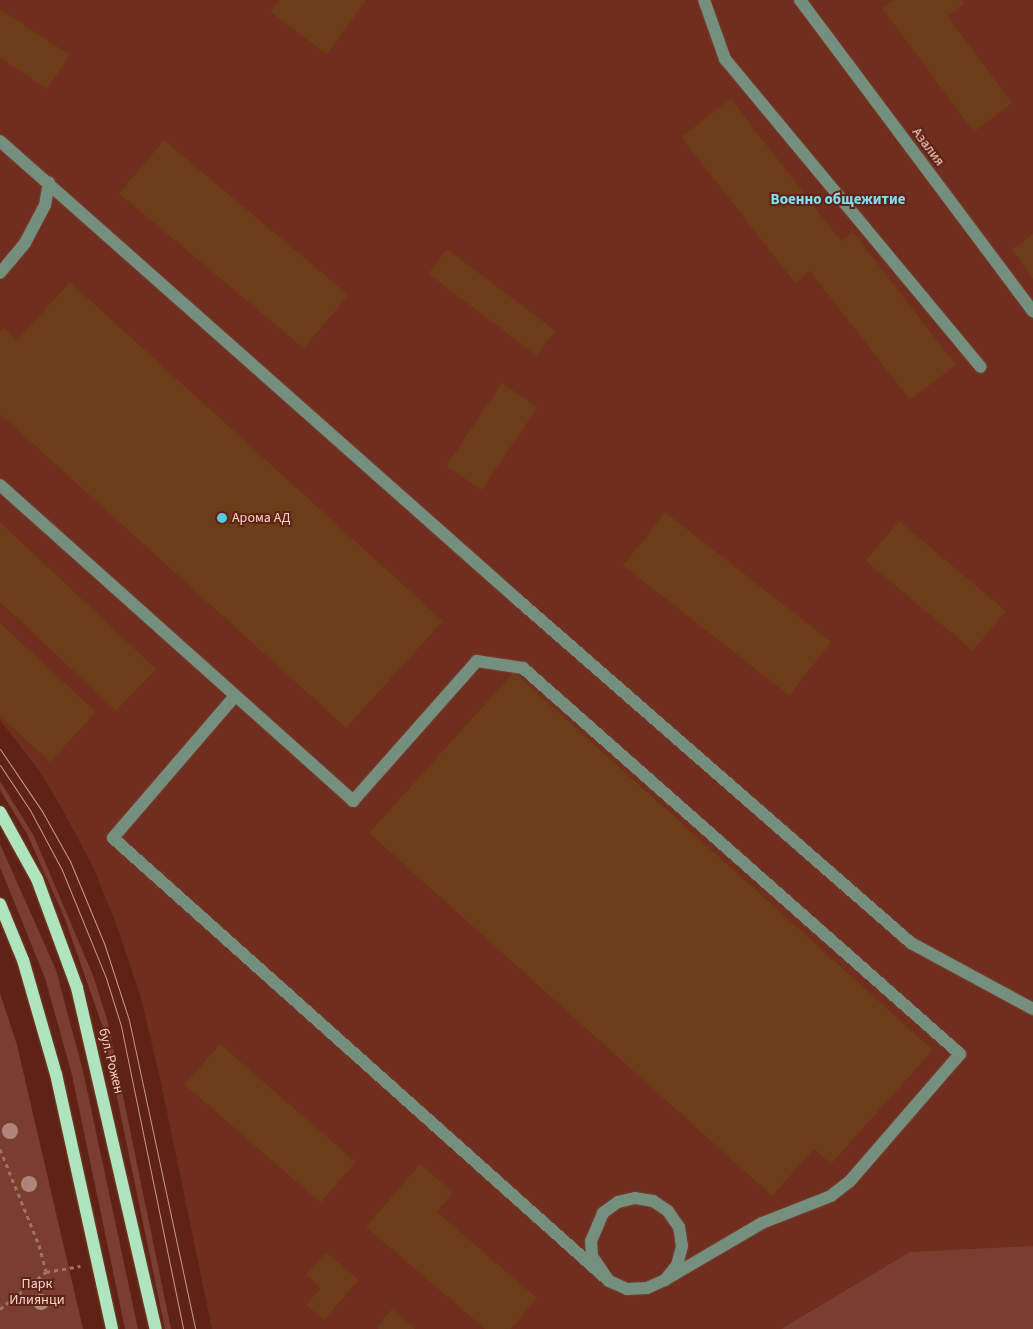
<!DOCTYPE html>
<meta charset="utf-8">
<style>
body{margin:0}
#map{position:relative;width:1033px;height:1329px;overflow:hidden;background:#5f2315;font-family:"Source Sans 3",sans-serif}
div>[style]{position:absolute}
.built>*{inset:0;background:#702e1e}
.green>*{inset:0;background:#793e30}
.building>*{inset:0;background:#6d3c18;transform-origin:0 0}
.path>*{height:3px;margin-top:-1.5px;transform-origin:0;background:repeating-linear-gradient(90deg,#a37064 0 4px,transparent 0 8px)}
.roads{filter:drop-shadow(0 0 1px #773f32) drop-shadow(0 0 1px #773f32)}
.minor>*{height:12px;margin:-6px;padding:0 6px;transform-origin:6px;border-radius:6px;background:#748f7d}
.major>*{height:12px;margin:-6px;padding:0 6px;transform-origin:6px;border-radius:6px;background:#aee5bf}
.tram>*{height:1px;margin:-0.5px;padding:0 0.5px;transform-origin:0.5px;border-radius:0.5px;background:#c79a8e}
.trees>*{width:16px;height:16px;margin:-8px;border-radius:50%;background:#b0857b}
.dots>*{width:14px;height:14px;translate:-50% -50%;box-sizing:border-box;border:2px solid #5f2315;border-radius:50%}
span{translate:-50% -50%;white-space:nowrap;text-align:center;line-height:1.15;-webkit-text-stroke:4px #5f2315;paint-order:stroke}
.street-label{font-size:14px;color:#f8d2c8}
.poi-label{font-size:14px;color:#f8d2c8}
.left{translate:0 -50%;text-align:left}
.park-label{font-size:14px;color:#f3d6cf}
.neighbourhood-label{font-size:15px;color:#7be0f8;font-weight:700}
</style>
<div id="map">
<div class="built">
<i style="clip-path:polygon(0 0,1033px 0,1033px 1329px,212px 1329px,160px 1078px,141px 998px,117px 926px,93px 867px,60px 805px,38px 769px,0 720px)"></i>
</div>
<div class="green">
<i style="clip-path:polygon(0 781px,34px 836px,94px 978px,108px 1023px,171px 1329px,165px 1329px,102px 1025px,65px 919px,27px 834px,0 790px)"></i>
<i style="clip-path:polygon(0 844px,56px 970px,83px 1071px,138px 1329px,125px 1329px,72px 1075px,45px 978px,0 867px)"></i>
<i style="clip-path:polygon(0 993px,17px 1045px,83px 1329px,0 1329px)"></i>
<i style="clip-path:polygon(1033px 1246px,1033px 1329px,781px 1329px,910px 1252px)"></i>
</div>
<div class="building">
<i style="clip-path:polygon(279px 0,366px 0,327px 54px,270px 12px)"></i>
<i style="clip-path:polygon(893px 0,962px 0,964px 4px,948px 16px,1012px 103px,974px 132px,882px 8px)"></i>
<i style="clip-path:polygon(0 9px,70px 55px,47px 89px,0 58px)"></i>
<i style="clip-path:polygon(731px 99px,841px 241px,853px 232px,956px 365px,910px 400px,810px 271px,795px 283px,681px 137px)"></i>
<i style="left:164px;top:140px;width:241px;height:70px;rotate:40deg"></i>
<i style="clip-path:polygon(1033px 234px,1033px 279px,1012px 249px)"></i>
<i style="left:447px;top:249px;width:136px;height:31px;rotate:37deg"></i>
<i style="clip-path:polygon(70px 282px,443px 621px,346px 728px,0 414px,0 332px,4px 328px,17px 340px)"></i>
<i style="left:502px;top:383px;width:43px;height:100px;rotate:34deg"></i>
<i style="left:665px;top:512px;width:211px;height:68px;rotate:38deg"></i>
<i style="left:899px;top:521px;width:140px;height:52px;rotate:40deg"></i>
<i style="clip-path:polygon(0 522px,156px 669px,116px 711px,0 602px)"></i>
<i style="clip-path:polygon(0 623px,96px 712px,50px 762px,0 716px)"></i>
<i style="clip-path:polygon(514px 672px,933px 1050px,831px 1164px,814px 1149px,772px 1196px,369px 833px)"></i>
<i style="left:220px;top:1044px;width:180px;height:54px;rotate:41deg"></i>
<i style="clip-path:polygon(420px 1164px,453px 1192px,437px 1212px,537px 1298px,511px 1329px,485px 1329px,366px 1227px)"></i>
<i style="clip-path:polygon(326px 1252px,359px 1280px,324px 1320px,306px 1305px,321px 1288px,306px 1275px)"></i>
<i style="clip-path:polygon(392px 1309px,415px 1329px,379px 1329px,377px 1327px)"></i>
</div>
<div class="path">
<i style="left:0;top:1149px;width:104px;rotate:67.9deg"></i>
<i style="left:39px;top:1245px;width:28px;rotate:75deg"></i>
<i style="left:0;top:1309px;width:59px;rotate:-38.8deg"></i>
<i style="left:46px;top:1272px;width:35px;rotate:-10deg"></i>
</div>
<div class="roads">
<div class="minor">
<i style="left:704px;top:0;width:63px;rotate:70.4deg"></i>
<i style="left:725px;top:59px;width:400px;rotate:50.3deg"></i>
<i style="left:800px;top:0;width:389px;rotate:53.2deg"></i>
<i style="left:0;top:141px;width:692px;rotate:41.54deg"></i>
<i style="left:518px;top:600px;width:522px;rotate:41.11deg"></i>
<i style="left:911px;top:943px;width:139px;rotate:28.4deg"></i>
<i style="left:0;top:273px;width:39px;rotate:-50deg"></i>
<i style="left:25px;top:243px;width:43px;rotate:-62.2deg"></i>
<i style="left:45px;top:205px;width:23px;rotate:-80deg"></i>
<i style="left:0;top:485px;width:474px;rotate:41.8deg"></i>
<i style="left:353px;top:801px;width:187px;rotate:-48.5deg"></i>
<i style="left:477px;top:661px;width:47px;rotate:8.7deg"></i>
<i style="left:523px;top:668px;width:583px;rotate:41.45deg"></i>
<i style="left:960px;top:1054px;width:168px;rotate:130.9deg"></i>
<i style="left:850px;top:1181px;width:24px;rotate:142deg"></i>
<i style="left:831px;top:1196px;width:74px;rotate:158.6deg"></i>
<i style="left:762px;top:1223px;width:113px;rotate:149.6deg"></i>
<i style="left:235px;top:696px;width:187px;rotate:130.7deg"></i>
<i style="left:113px;top:838px;width:665px;rotate:41.77deg"></i>
<i style="left:609px;top:1281px;width:20px;rotate:24deg"></i>
<i style="left:627px;top:1289px;width:20px;rotate:-3deg"></i>
<i style="left:647px;top:1288px;width:20px;rotate:-24deg"></i>
<i style="left:665px;top:1280px;width:19px;rotate:-51deg"></i>
<i style="left:677px;top:1265px;width:20px;rotate:-75deg"></i>
<i style="left:682px;top:1246px;width:19px;rotate:-99deg"></i>
<i style="left:679px;top:1227px;width:19px;rotate:-125deg"></i>
<i style="left:668px;top:1211px;width:18px;rotate:-146deg"></i>
<i style="left:653px;top:1201px;width:18px;rotate:-171deg"></i>
<i style="left:635px;top:1198px;width:17px;rotate:167deg"></i>
<i style="left:618px;top:1202px;width:19px;rotate:144deg"></i>
<i style="left:603px;top:1213px;width:30px;rotate:113deg"></i>
<i style="left:591px;top:1241px;width:15px;rotate:86deg"></i>
<i style="left:592px;top:1256px;width:30px;rotate:56deg"></i>
</div>
<div class="major">
<i style="left:0;top:812px;width:77px;rotate:61.1deg"></i>
<i style="left:37px;top:879px;width:116px;rotate:69.8deg"></i>
<i style="left:77px;top:988px;width:350px;rotate:77deg"></i>
<i style="left:0;top:904px;width:61px;rotate:67.7deg"></i>
<i style="left:23px;top:960px;width:119px;rotate:73.9deg"></i>
<i style="left:56px;top:1074px;width:261px;rotate:77.6deg"></i>
</div>
</div>
<div class="tram">
<i style="left:0;top:749px;width:75px;rotate:55.9deg"></i>
<i style="left:42px;top:811px;width:57px;rotate:60.8deg"></i>
<i style="left:70px;top:861px;width:89px;rotate:67.5deg"></i>
<i style="left:104px;top:943px;width:81px;rotate:72deg"></i>
<i style="left:129px;top:1020px;width:316px;rotate:77.9deg"></i>
<i style="left:0;top:765px;width:54px;rotate:56.3deg"></i>
<i style="left:30px;top:810px;width:68px;rotate:61.9deg"></i>
<i style="left:62px;top:870px;width:117px;rotate:67.8deg"></i>
<i style="left:106px;top:978px;width:50px;rotate:72.6deg"></i>
<i style="left:121px;top:1026px;width:309px;rotate:78.4deg"></i>
</div>
<div class="trees">
<i style="left:10px;top:1131px"></i>
<i style="left:29px;top:1184px"></i>
<i style="left:41px;top:1302px"></i>
</div>
<div class="dots">
<i style="left:222px;top:518px;background:#57c9e2"></i>
</div>
<div class="street-label">
<span style="left:928px;top:147px;rotate:53deg">Азалия</span>
<span style="left:111px;top:1061px;rotate:76deg">бул. Рожен</span>
</div>
<div class="poi-label">
<span class="left" style="left:232px;top:518px">Арома АД</span>
</div>
<div class="park-label">
<span style="left:37px;top:1292px">Парк<br>Илиянци</span>
</div>
<div class="neighbourhood-label">
<span style="left:838px;top:200px">Военно общежитие</span>
</div>
</div>
